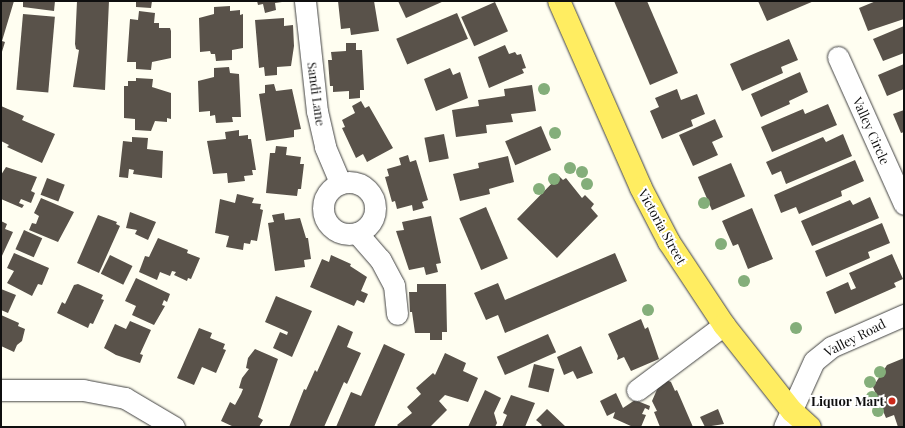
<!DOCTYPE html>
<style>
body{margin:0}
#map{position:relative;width:905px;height:428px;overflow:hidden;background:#fffef1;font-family:"Playfair Display",serif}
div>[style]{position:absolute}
.building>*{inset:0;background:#59524a;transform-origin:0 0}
.roads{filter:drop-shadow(0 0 1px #424242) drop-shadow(0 0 1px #424242)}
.minor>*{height:21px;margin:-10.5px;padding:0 10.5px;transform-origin:10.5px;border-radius:10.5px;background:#fff}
.minor>.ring{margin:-10.5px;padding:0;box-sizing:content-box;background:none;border:21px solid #fff;border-radius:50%}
.major>*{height:22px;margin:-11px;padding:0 11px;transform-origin:11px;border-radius:11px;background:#ffed61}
.trees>*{width:12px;height:12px;margin:-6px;border-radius:50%;background:#84ae7a}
.dots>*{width:11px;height:11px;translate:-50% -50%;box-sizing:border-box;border:2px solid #fff;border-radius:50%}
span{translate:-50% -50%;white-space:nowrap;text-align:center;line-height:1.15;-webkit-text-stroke:4px #fff;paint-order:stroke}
.street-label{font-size:13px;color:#0f0f0f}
.poi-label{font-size:13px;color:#0f0f0f;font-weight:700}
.right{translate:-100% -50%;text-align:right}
.frame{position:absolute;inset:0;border:2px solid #0f0f0f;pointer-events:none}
</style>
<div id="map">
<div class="building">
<i style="clip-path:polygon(1px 1px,14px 1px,2px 41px,5px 42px,1px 55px)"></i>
<i style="clip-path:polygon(23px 1px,55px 1px,54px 11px,23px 7px)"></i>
<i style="clip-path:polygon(77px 1px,109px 1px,105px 90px,73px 87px,79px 50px,76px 49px,75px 44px)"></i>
<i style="clip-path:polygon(136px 1px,152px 1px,151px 8px,136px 7px)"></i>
<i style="clip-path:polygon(257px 1px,282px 1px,282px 2px,275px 3px,276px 10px,265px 13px,263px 4px,258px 5px)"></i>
<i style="clip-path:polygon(338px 1px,374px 1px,379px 31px,351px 35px,350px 28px,341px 29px)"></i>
<i style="clip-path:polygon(398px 1px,444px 1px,406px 18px)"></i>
<i style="clip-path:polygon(614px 1px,647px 1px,678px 73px,650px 85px)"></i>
<i style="clip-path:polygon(758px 1px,814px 1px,767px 21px)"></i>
<i style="clip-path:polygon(876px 1px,904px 1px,904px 19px,868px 31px,859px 8px)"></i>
<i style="left:495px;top:2px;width:32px;height:37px;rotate:66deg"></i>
<i style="clip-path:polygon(230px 6px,230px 11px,240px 10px,240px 15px,243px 14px,243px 48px,232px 50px,232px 60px,216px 61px,215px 54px,211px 54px,210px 51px,200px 52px,199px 18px,214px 14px,214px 7px)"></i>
<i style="clip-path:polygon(139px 11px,155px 13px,154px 23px,159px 23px,159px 28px,170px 28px,171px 31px,171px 58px,152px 62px,151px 70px,136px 69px,136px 62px,127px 62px,130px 19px,138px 20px)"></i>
<i style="left:457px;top:13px;width:28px;height:66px;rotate:67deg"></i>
<i style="left:23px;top:14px;width:32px;height:76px;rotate:5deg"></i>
<i style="clip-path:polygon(284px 18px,284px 26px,293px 25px,294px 46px,291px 66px,277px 67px,277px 75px,265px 76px,264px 67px,259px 68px,255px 20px)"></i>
<i style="clip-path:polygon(904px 26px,904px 53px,883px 61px,873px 39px)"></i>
<i style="clip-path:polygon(789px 39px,798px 60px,781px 67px,783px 73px,742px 91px,730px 64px)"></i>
<i style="clip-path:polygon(346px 43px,356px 43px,356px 50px,362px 50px,364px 90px,360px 90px,360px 98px,349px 99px,349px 91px,333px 92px,333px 86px,330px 86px,328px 60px,332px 60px,331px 52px,346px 51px)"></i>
<i style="clip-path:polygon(505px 45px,509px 54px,515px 52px,517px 55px,521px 54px,526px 68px,522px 69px,524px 73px,489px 88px,478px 57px)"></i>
<i style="clip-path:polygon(904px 64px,904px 89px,887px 96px,878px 75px)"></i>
<i style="clip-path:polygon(229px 67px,230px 73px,239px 74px,241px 117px,232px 117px,233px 122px,216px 123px,215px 115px,210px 116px,210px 111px,199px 112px,198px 81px,214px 77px,214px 68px)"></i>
<i style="clip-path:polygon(450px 68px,453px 75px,460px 72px,468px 98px,436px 111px,424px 79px)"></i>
<i style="clip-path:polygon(800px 72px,808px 92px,789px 101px,790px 104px,761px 117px,751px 94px)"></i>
<i style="clip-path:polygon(136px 78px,153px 79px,152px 87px,171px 93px,171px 119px,167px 118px,167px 122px,155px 121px,151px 131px,135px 130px,135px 119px,124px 118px,124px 86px,128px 86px,128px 81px,136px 81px)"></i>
<i style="clip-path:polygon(274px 84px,276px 91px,292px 89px,301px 129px,294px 130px,294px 137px,266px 141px,259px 94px,265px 93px,265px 85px)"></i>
<i style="clip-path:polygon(532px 85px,536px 111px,511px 114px,513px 122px,486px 125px,487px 133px,456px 137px,452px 110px,479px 106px,478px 100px,505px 96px,504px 89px)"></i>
<i style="clip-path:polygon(677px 89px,681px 100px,697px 94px,705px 114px,691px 120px,693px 126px,662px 139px,650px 111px,659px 107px,655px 98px)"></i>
<i style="clip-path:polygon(361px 101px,365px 108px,369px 106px,393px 148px,367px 162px,363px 154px,356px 158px,342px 128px,345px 127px,342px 120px,355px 113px,352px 106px)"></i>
<i style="clip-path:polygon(828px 104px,837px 125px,772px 152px,761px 127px,803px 109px,805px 114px)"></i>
<i style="clip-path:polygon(1px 106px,24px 116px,22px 120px,55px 134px,42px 163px,7px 147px,9px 145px,1px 141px)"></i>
<i style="clip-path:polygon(904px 110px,904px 132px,901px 133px,893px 114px)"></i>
<i style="clip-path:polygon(715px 119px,723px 137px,712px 142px,718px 155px,693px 166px,679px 135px)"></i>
<i style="left:541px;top:126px;width:26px;height:39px;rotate:67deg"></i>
<i style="clip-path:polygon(239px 130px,239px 136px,248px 135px,248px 139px,251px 139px,256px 170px,252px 170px,253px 175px,244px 176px,245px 181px,228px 183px,227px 173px,213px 174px,207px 141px,226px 139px,225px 132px)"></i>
<i style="left:444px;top:134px;width:25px;height:20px;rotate:79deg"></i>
<i style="clip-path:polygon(843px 134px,852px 156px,786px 184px,781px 171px,772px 175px,766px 162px,823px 137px,826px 142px)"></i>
<i style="clip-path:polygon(132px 137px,148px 138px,147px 149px,163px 151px,162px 178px,133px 174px,134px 170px,129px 169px,128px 178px,119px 177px,123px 141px,132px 142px)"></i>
<i style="clip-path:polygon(276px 146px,287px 147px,286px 155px,301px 157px,300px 164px,304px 164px,301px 189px,298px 189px,297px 196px,266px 193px,270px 153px,275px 153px)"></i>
<i style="clip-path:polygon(408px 155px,410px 162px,416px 160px,428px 200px,422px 202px,424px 208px,413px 211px,412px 205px,397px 209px,395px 201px,392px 202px,385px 177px,389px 176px,387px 169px,401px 165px,399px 158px)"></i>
<i style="clip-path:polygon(508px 156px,514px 182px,489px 189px,490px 194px,460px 201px,453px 174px,479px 168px,478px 163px)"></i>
<i style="clip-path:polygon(855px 160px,864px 181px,841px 191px,842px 196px,799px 214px,796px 207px,781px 213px,774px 195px)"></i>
<i style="left:731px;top:163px;width:36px;height:36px;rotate:67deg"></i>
<i style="clip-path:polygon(6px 167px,37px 177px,31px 191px,35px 193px,31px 203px,21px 199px,19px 203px,24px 205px,22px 208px,1px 199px,1px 175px)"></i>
<i style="clip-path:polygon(559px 176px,563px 180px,566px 178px,582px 198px,585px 195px,594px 204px,591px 208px,598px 216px,557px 258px,517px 219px)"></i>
<i style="left:47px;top:178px;width:19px;height:18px;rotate:21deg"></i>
<i style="clip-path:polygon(237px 194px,254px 198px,252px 203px,261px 204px,260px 209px,263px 210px,257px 241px,251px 240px,250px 244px,244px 243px,243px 250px,226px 247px,229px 236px,215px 233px,220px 199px,235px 203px)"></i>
<i style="clip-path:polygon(870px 197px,879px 218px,812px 246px,801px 221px,850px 200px,853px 205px)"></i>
<i style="clip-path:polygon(41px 198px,74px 212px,58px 242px,29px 230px,32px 223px,36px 224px,39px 216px,34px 213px)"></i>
<i style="left:486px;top:207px;width:56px;height:29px;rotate:67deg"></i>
<i style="clip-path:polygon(752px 208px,773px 259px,748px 269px,738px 244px,733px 246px,722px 221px)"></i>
<i style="clip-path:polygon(130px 212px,156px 222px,148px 240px,135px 234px,137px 230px,126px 228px)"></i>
<i style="clip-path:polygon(284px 213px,285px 220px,300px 218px,306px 238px,308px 238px,311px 259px,304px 260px,305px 267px,275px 271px,268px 223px,274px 222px,272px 215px)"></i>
<i style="clip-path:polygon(98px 215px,117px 222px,116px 224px,120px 226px,99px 273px,77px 263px)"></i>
<i style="clip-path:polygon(431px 216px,441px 263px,436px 264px,438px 272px,426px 275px,424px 267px,409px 270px,396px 231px,404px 230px,402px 222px)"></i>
<i style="clip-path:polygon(1px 221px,7px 224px,5px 229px,13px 232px,1px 258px)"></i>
<i style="clip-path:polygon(882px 223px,890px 243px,868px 252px,870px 258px,826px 277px,815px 251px)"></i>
<i style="left:24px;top:230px;width:20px;height:21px;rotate:24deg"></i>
<i style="clip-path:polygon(158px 238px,188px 250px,187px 253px,200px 258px,191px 279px,188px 278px,187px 281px,174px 275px,176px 272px,172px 271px,170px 276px,160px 272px,157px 280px,139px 272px,145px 256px,149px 257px)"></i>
<i style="clip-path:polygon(14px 253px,49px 268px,42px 285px,38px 284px,32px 296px,7px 283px,14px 271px,7px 268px)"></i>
<i style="clip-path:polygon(615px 253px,627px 281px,505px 333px,498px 315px,486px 320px,474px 293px,498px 283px,505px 300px)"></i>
<i style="clip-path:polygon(892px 254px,903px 279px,894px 283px,896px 287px,835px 314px,826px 292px,848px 282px,851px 290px,856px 288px,849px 273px)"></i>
<i style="left:110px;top:255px;width:25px;height:21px;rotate:26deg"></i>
<i style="clip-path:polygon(331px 255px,351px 264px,350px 266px,367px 277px,361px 291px,368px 294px,364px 303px,357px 300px,354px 306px,310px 287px,322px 259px,329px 262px)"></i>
<i style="clip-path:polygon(136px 278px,170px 294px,167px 302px,164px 300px,162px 305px,165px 306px,154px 325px,132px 315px,136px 306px,125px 301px)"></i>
<i style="clip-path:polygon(78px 284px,103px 295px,101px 299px,104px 300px,93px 324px,90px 323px,88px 328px,57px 313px,62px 302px,65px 304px,74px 285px)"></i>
<i style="clip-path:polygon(417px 284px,446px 284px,447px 332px,442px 332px,442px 340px,430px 340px,430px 333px,415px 333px,412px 312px,410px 312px,409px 292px,417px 292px)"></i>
<i style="clip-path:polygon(1px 289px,16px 295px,8px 313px,1px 310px)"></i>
<i style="clip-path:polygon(276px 296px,312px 311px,292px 357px,273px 348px,280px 332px,287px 335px,288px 332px,265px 322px)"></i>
<i style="clip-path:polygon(1px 315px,19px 323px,18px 326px,25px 329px,22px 341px,17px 345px,14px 352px,1px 346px)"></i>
<i style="clip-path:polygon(641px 319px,645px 329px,648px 327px,659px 359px,631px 371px,624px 357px,617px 360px,618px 356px,608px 334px)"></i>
<i style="clip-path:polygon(130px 321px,151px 330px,140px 354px,143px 355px,140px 363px,116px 355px,104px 348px,115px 324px,126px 329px)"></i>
<i style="clip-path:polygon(338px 325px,353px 332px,347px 347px,361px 353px,347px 384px,344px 382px,324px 427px,289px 427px,304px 389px,306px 390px,315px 370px,317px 372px)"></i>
<i style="clip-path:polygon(199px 328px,212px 333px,210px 338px,225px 344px,223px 349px,226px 350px,216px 373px,202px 367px,194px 385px,177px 378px)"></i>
<i style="left:548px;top:334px;width:20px;height:56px;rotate:66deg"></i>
<i style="clip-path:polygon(384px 344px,405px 354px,374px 427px,336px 427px,351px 392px,361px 396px)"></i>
<i style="clip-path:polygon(581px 346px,593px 373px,577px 379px,573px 371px,564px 375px,557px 357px)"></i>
<i style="clip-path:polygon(255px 349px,278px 359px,258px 417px,263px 420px,259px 427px,234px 427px,221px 421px,230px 402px,235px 405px,241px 394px,243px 389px,239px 388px,242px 378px,249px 369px,246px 368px,248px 358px)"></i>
<i style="clip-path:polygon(445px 353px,466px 363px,463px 371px,478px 378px,468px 402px,445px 395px,439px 401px,447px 410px,430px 427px,399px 427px,397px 425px,412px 413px,407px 407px,421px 394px,416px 388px,433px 373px,435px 375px)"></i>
<i style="clip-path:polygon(904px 358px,904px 427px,898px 427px,894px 415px,886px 418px,873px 387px,887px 365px)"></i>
<i style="left:534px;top:364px;width:21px;height:24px;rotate:14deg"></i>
<i style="clip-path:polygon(662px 378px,671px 382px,675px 391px,677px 390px,693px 427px,660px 427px,654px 412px,657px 411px,652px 401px)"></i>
<i style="clip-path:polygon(485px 390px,501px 398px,494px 413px,497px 423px,495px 427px,468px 427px)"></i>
<i style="clip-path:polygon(616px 393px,623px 408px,635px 400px,650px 406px,649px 410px,645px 408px,642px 414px,646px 415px,641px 427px,633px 427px,613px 418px,615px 412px,607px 416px,600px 401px)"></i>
<i style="clip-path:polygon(511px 395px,535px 403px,525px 427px,502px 427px,507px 415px,503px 413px)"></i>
<i style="clip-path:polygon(547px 409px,566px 427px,540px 427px,542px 425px,536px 420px)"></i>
<i style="clip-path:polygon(718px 409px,724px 424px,705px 427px,700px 417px)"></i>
</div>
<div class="roads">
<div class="minor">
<i style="left:305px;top:1px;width:111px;rotate:83.8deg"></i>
<i style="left:317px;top:111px;width:37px;rotate:77deg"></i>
<i style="left:325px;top:147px;width:39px;rotate:67deg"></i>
<i style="left:838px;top:57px;width:161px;rotate:65.8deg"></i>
<i class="ring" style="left:323px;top:182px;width:31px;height:31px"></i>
<i style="left:357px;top:233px;width:35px;rotate:49deg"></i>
<i style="left:380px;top:259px;width:30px;rotate:62deg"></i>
<i style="left:394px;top:285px;width:29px;rotate:84deg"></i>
<i style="left:1px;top:390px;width:82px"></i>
<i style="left:83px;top:390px;width:43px;rotate:10.8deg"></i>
<i style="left:125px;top:398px;width:57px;rotate:30.6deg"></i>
<i style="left:637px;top:390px;width:109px;rotate:-36.8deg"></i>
<i style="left:784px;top:427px;width:72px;rotate:-65.6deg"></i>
<i style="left:814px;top:361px;width:22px;rotate:-39deg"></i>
<i style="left:831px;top:347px;width:80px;rotate:-23.7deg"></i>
</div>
<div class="major">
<i style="left:559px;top:1px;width:204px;rotate:66.3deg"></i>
<i style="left:641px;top:188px;width:61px;rotate:62.6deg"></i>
<i style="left:669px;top:242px;width:100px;rotate:56.5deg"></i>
<i style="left:724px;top:325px;width:110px;rotate:51.7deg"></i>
<i style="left:792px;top:411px;width:24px;rotate:42deg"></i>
</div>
</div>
<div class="trees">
<i style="left:544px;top:89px"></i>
<i style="left:555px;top:133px"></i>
<i style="left:570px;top:168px"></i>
<i style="left:582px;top:172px"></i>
<i style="left:554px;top:179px"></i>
<i style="left:587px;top:184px"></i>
<i style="left:539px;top:189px"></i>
<i style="left:704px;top:203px"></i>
<i style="left:721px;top:244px"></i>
<i style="left:744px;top:281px"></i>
<i style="left:648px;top:310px"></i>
<i style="left:796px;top:328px"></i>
<i style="left:880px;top:372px"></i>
<i style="left:870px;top:382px"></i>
<i style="left:872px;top:397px"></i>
<i style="left:878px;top:411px"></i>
</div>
<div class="dots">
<i style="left:892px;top:401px;background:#cb2a1b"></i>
</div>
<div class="street-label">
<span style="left:316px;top:94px;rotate:82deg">Sandi Lane</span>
<span style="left:871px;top:131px;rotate:66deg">Valley Circle</span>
<span style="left:662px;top:227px;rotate:61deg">Victoria Street</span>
<span style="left:855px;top:338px;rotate:-27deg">Valley Road</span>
</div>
<div class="poi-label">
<span class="right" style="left:884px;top:401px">Liquor Mart</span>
</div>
<div class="frame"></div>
</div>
